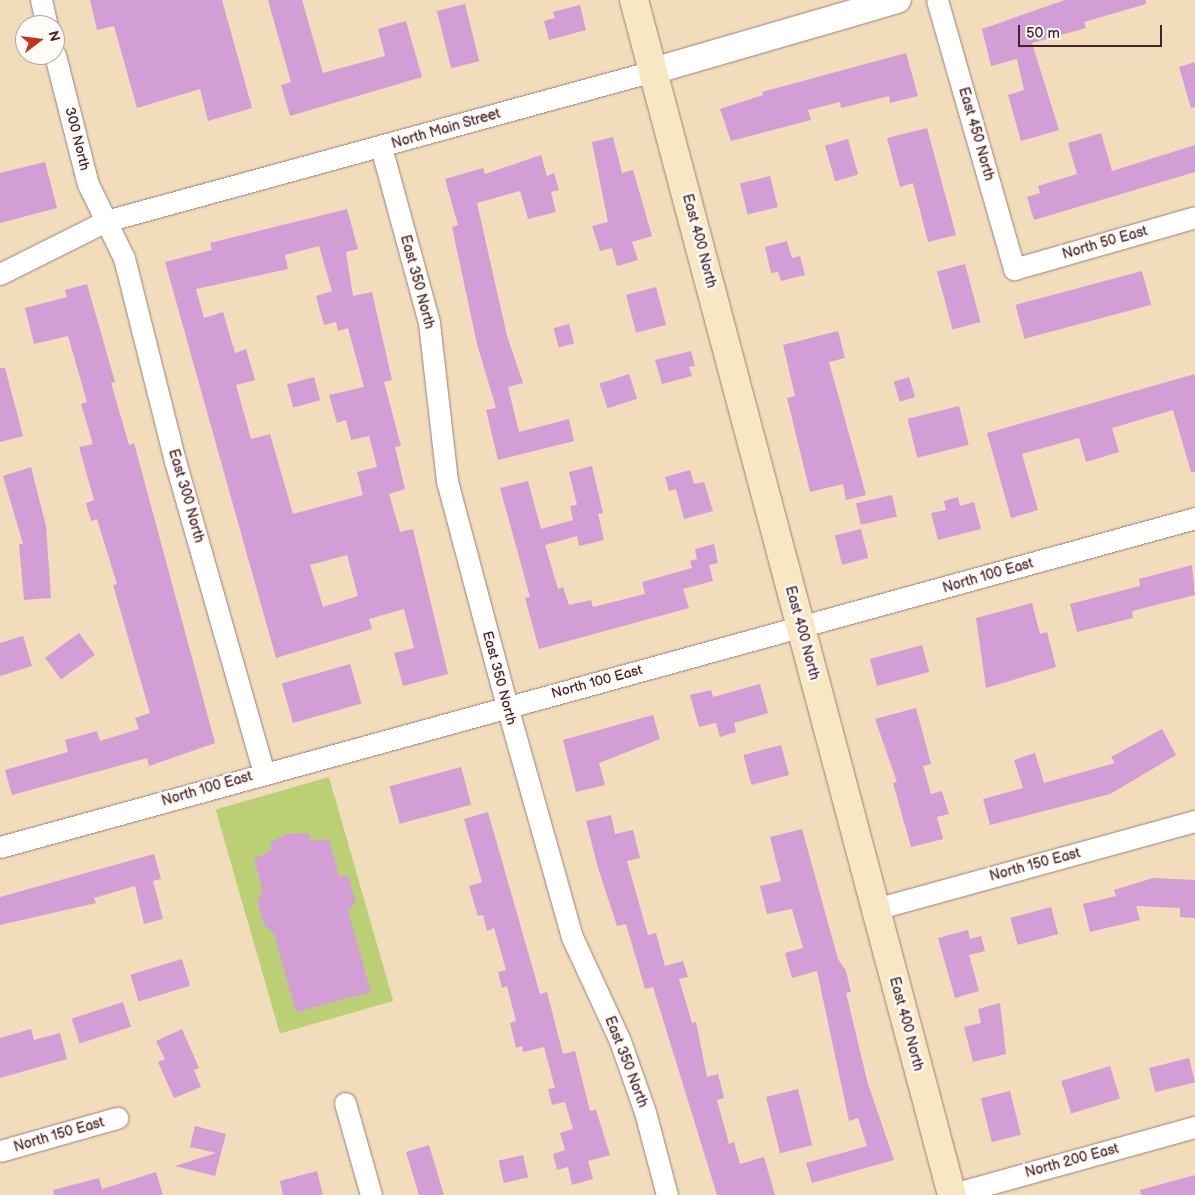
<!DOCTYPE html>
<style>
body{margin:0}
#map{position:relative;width:1195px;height:1195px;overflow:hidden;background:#f1dcbc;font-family:"Balsamiq Sans",sans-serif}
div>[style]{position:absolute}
.green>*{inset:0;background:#bbd074;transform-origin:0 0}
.building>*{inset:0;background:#d39ed6;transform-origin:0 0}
.roads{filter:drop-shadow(0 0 1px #9e7e74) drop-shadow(0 0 1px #9e7e74)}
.minor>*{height:21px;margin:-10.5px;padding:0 10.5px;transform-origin:10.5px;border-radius:10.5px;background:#fff}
.tertiary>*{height:26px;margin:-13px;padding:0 13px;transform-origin:13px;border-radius:13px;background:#fff}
.secondary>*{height:28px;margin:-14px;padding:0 14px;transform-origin:14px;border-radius:14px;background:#f7e8c3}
span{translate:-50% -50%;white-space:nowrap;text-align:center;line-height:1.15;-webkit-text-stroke:5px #fdfcf7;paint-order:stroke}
.street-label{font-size:14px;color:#4a1f2b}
.north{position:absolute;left:15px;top:15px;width:50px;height:50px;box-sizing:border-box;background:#fdfcf7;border:1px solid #b5a4a5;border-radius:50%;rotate:75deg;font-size:14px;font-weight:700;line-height:20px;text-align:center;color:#4a1f2b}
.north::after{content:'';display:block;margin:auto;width:18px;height:22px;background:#c8321e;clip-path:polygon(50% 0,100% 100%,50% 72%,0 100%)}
.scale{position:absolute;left:1018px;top:25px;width:144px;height:22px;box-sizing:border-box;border:2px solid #4a1f2b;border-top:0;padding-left:6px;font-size:15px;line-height:18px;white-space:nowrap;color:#4a1f2b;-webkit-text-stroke:4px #fdfcf7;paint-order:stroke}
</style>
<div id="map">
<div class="green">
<i style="left:329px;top:777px;width:233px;height:118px;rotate:74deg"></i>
</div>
<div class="building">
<i style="clip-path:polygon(90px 0,222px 0,252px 108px,208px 121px,200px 89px,137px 108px,114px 26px,97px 30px)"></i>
<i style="clip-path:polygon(268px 0,302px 0,323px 73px,385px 56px,378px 29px,406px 21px,422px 77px,290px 116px,281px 85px,291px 82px)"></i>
<i style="clip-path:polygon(1065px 0,1146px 0,1146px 4px,1084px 22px,1086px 28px,1032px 43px,1059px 130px,1021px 141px,1008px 95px,1024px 90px,1017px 59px,991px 66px,982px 29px)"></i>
<i style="left:465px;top:4px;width:59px;height:29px;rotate:76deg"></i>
<i style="clip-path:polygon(580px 5px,586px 30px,549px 40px,544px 21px,555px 18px,553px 12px)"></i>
<i style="clip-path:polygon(906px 53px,918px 96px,890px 103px,889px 96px,841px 108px,840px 102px,808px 110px,811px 120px,731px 141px,720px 109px,763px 95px,762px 92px)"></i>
<i style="clip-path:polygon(1195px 62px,1195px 107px,1191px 108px,1179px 67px)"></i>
<i style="clip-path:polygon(927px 128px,956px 235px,928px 242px,913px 183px,900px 187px,887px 138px)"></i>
<i style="clip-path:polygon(1101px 133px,1112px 171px,1195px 145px,1195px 172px,1034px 220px,1027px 197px,1040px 193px,1038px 186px,1077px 174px,1068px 143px)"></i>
<i style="clip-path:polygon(613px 137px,622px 173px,633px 170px,652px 236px,632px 242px,638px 260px,617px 266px,612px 248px,600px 251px,592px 226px,608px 222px,592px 142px)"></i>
<i style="left:848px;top:139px;width:37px;height:24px;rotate:74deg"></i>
<i style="clip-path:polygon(541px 155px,547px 176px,554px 173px,559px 190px,551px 192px,556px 212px,528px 219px,520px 191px,477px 203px,507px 336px,523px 383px,508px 387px,519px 432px,569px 419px,574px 441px,498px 460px,486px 410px,496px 408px,477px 344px,452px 227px,458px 225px,445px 179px,483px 168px,485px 174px)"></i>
<i style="clip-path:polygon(45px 162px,57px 208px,0 223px,0 173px)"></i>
<i style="left:770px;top:176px;width:32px;height:31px;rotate:76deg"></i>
<i style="clip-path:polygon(evenodd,347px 209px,358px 249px,346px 252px,353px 296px,372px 292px,392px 380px,384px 382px,401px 446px,395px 447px,405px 489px,389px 494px,400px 532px,413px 529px,448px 674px,403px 686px,394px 653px,414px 648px,404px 609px,369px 619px,372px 629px,276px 658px,165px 262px,212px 250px,210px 243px,347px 209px,319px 246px,332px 291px,316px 296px,324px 325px,336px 322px,338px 331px,348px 328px,364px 387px,329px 395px,337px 423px,346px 420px,351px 440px,369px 436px,377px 467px,357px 472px,363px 495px,293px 514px,270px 434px,251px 439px,236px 385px,255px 380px,246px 349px,235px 353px,223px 312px,204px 318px,196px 289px,288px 269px,285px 255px,319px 246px,347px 209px,347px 555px,358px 596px,323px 607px,310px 565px,347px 555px)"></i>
<i style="clip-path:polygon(787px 241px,792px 258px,800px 256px,805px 275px,781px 281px,778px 272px,771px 273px,765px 247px)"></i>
<i style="left:965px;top:264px;width:60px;height:29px;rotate:75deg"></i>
<i style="left:1142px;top:271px;width:35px;height:131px;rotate:75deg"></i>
<i style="clip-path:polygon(87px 284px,115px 382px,111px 383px,129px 445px,134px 443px,215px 743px,149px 766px,147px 758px,12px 795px,5px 770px,68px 752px,65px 740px,97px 731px,100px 741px,139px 729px,135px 718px,150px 713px,113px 585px,117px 584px,97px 519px,91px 521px,86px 503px,94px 500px,79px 447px,93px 444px,81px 404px,87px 402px,68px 336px,34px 344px,25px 308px,67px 297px,65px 290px)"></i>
<i style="left:656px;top:287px;width:39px;height:31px;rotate:75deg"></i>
<i style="left:569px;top:324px;width:20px;height:16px;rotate:75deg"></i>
<i style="clip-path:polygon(838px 331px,845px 358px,829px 362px,866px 495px,846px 500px,843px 484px,810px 492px,787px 398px,795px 396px,783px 345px)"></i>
<i style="clip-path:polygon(691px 351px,695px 366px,689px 367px,692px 376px,662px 384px,655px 360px)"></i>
<i style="clip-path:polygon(0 368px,5px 368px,23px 436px,0 442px)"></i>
<i style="left:629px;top:374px;width:26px;height:31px;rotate:72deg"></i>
<i style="clip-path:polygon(1195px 374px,1195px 472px,1191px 472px,1173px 410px,1112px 428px,1119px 452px,1086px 462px,1079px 438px,1022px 454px,1038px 510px,1011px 518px,987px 433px)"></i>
<i style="left:314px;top:377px;width:24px;height:28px;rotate:75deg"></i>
<i style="left:909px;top:377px;width:21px;height:16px;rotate:73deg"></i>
<i style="left:959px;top:406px;width:40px;height:53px;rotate:76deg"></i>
<i style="clip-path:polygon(592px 466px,603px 513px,598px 514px,604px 540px,579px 546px,577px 536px,545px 545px,558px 589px,563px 587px,569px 605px,591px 600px,593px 607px,645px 594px,642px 582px,692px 568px,690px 561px,697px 559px,695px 549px,714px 544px,718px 563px,709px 565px,713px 581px,683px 589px,689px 608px,539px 649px,525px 598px,530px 597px,500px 488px,528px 481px,541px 529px,573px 520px,570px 506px,577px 505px,569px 472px)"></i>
<i style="clip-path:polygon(31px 467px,46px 526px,51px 598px,24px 600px,19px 544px,23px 544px,3px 476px)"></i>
<i style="clip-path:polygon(690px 470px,694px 484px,704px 482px,713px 511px,684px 519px,676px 489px,669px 491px,665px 477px)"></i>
<i style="left:892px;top:495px;width:22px;height:37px;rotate:77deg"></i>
<i style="clip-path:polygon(958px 497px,960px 506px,974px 502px,981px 529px,938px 540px,931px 513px,946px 510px,944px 501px)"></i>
<i style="left:861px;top:529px;width:30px;height:27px;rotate:76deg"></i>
<i style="clip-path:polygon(1192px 565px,1195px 595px,1132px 611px,1133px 618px,1077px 632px,1070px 604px,1140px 586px,1139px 579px)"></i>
<i style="clip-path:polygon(1032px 603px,1040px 634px,1047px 632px,1056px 667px,986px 688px,976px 618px)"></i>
<i style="left:79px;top:633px;width:27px;height:42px;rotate:54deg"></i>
<i style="clip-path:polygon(23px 636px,32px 666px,0 676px,0 643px)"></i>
<i style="left:922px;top:645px;width:28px;height:54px;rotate:75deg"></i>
<i style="left:350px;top:664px;width:41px;height:71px;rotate:74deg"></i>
<i style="clip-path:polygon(760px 684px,768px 713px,734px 723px,736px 732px,720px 737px,716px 723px,699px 727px,690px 695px,711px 690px,713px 697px)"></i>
<i style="clip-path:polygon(916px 708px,931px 764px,923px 766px,931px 794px,942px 791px,949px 814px,937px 817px,943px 839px,911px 847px,893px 783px,897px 782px,875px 719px)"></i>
<i style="clip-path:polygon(653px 715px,660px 739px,599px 763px,605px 785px,576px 792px,563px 740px)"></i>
<i style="clip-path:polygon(1162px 729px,1176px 755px,1110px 794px,990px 825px,983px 799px,1023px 788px,1014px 760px,1035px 753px,1044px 783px,1115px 763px,1111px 757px)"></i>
<i style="left:781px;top:745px;width:31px;height:39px;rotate:75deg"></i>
<i style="left:461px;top:767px;width:39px;height:74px;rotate:75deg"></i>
<i style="clip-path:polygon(488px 812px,540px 994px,547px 992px,563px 1054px,575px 1051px,590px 1111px,596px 1110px,610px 1155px,588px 1161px,593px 1179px,572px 1185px,568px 1167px,557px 1170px,553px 1154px,565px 1150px,560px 1133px,573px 1129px,565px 1102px,552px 1105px,548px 1089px,555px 1088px,544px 1047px,523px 1052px,522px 1046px,516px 1048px,510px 1023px,516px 1021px,507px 986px,502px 988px,498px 972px,506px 970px,494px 928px,487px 931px,483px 915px,478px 916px,469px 886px,482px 882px,464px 819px)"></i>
<i style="clip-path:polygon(611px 815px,615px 834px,633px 830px,640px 858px,627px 861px,648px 935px,656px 933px,665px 966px,683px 961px,688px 977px,679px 979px,692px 1023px,696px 1022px,707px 1077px,718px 1074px,724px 1098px,717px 1100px,729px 1144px,734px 1142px,740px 1164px,764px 1157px,775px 1195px,717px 1195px,653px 987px,645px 989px,626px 924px,617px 926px,598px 868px,586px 821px)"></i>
<i style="clip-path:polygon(802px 829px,838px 959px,846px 971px,851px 992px,846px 993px,868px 1084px,894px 1160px,812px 1183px,806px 1163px,867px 1146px,858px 1118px,849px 1121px,817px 971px,792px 978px,785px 953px,803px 948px,792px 909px,767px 914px,760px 886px,781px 881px,770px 837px)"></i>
<i style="clip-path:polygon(309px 833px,311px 841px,329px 839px,339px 876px,348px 876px,356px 902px,348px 911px,371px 992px,296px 1012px,274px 934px,264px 925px,257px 900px,263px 892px,254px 859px,272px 850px,270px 843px,286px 834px)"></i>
<i style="clip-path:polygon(154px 854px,161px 879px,153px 881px,163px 919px,144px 924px,135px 886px,94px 898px,96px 903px,0 925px,0 897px)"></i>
<i style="clip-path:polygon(1153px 878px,1195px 880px,1195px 918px,1180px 917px,1180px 908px,1136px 906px,1140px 920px,1090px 932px,1083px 904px,1116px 896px,1114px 890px)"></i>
<i style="left:1051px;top:907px;width:28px;height:42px;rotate:75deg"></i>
<i style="clip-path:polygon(968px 930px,970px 939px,981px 936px,985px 951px,969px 955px,979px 991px,955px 998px,938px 938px)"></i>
<i style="left:182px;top:959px;width:28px;height:54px;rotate:73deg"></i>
<i style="left:123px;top:1002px;width:26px;height:54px;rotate:72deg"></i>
<i style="clip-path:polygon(1000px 1003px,1006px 1054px,973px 1062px,964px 1027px,981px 1023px,978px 1009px)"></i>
<i style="clip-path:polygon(31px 1029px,34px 1040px,60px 1033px,67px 1059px,0 1078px,0 1038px)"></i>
<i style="clip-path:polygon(182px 1029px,199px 1068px,194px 1070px,201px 1087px,174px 1098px,158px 1062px,165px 1059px,156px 1041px)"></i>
<i style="left:1189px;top:1058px;width:25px;height:41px;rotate:76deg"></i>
<i style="left:1110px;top:1066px;width:34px;height:51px;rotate:73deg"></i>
<i style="left:798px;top:1089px;width:58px;height:33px;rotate:76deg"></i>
<i style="left:1010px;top:1091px;width:45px;height:30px;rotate:76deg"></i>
<i style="clip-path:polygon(195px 1126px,226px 1134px,215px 1176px,175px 1166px,216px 1153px,190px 1147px)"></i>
<i style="clip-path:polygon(429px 1145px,444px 1195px,419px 1195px,406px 1152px)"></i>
<i style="left:523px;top:1155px;width:23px;height:25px;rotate:77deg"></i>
<i style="clip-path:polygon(317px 1171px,323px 1195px,283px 1195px,280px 1181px)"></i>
<i style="clip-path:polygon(156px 1172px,163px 1195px,54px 1195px,53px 1190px,99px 1178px,102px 1189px)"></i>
<i style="clip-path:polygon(1195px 1175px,1195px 1195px,1141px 1195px,1140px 1190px)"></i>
</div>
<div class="roads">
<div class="minor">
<i style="left:41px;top:0;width:26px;rotate:77deg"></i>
<i style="left:937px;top:0;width:280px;rotate:74deg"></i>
<i style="left:1014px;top:269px;width:188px;rotate:-16deg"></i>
<i style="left:55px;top:55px;width:133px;rotate:75.7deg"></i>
<i style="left:88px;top:184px;width:82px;rotate:64.1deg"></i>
<i style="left:124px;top:258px;width:209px;rotate:75.9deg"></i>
<i style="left:175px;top:461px;width:324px;rotate:74.1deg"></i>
<i style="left:381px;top:147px;width:182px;rotate:74.7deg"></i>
<i style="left:429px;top:323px;width:159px;rotate:83.5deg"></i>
<i style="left:447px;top:481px;width:233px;rotate:75.1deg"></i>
<i style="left:507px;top:706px;width:240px;rotate:74.3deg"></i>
<i style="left:572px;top:937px;width:115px;rotate:65.2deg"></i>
<i style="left:620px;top:1041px;width:75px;rotate:70.6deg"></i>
<i style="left:645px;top:1112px;width:86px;rotate:75.2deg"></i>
<i style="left:0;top:274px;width:119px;rotate:-26.6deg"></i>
<i style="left:106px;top:221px;width:567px;rotate:-15.33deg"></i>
<i style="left:0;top:847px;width:1239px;rotate:-15.39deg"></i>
<i style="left:875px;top:909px;width:332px;rotate:-15.4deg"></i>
<i style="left:345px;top:1103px;width:96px;rotate:74.2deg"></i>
<i style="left:0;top:1151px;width:122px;rotate:-15.8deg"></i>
<i style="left:949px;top:1195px;width:255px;rotate:-15.5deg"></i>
</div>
<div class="tertiary">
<i style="left:653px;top:71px;width:255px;rotate:-16.2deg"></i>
</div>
<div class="secondary">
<i style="left:634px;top:0;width:1237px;rotate:75.1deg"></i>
</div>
</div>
<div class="street-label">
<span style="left:446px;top:129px;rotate:-16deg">North Main Street</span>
<span style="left:976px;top:134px;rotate:74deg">East 450 North</span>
<span style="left:77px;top:139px;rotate:76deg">300 North</span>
<span style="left:699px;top:241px;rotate:75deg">East 400 North</span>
<span style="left:1105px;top:243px;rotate:-16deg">North 50 East</span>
<span style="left:417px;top:282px;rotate:75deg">East 350 North</span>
<span style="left:186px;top:496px;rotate:74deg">East 300 North</span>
<span style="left:988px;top:576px;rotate:-16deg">North 100 East</span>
<span style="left:802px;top:633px;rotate:75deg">East 400 North</span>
<span style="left:499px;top:678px;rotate:75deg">East 350 North</span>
<span style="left:597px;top:682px;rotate:-15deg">North 100 East</span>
<span style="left:207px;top:789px;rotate:-16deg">North 100 East</span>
<span style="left:1035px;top:865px;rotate:-15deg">North 150 East</span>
<span style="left:906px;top:1024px;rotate:75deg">East 400 North</span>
<span style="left:626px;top:1062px;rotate:69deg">East 350 North</span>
<span style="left:59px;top:1135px;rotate:-16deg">North 150 East</span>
<span style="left:1072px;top:1161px;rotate:-15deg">North 200 East</span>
</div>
<div class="north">N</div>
<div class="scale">50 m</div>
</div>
